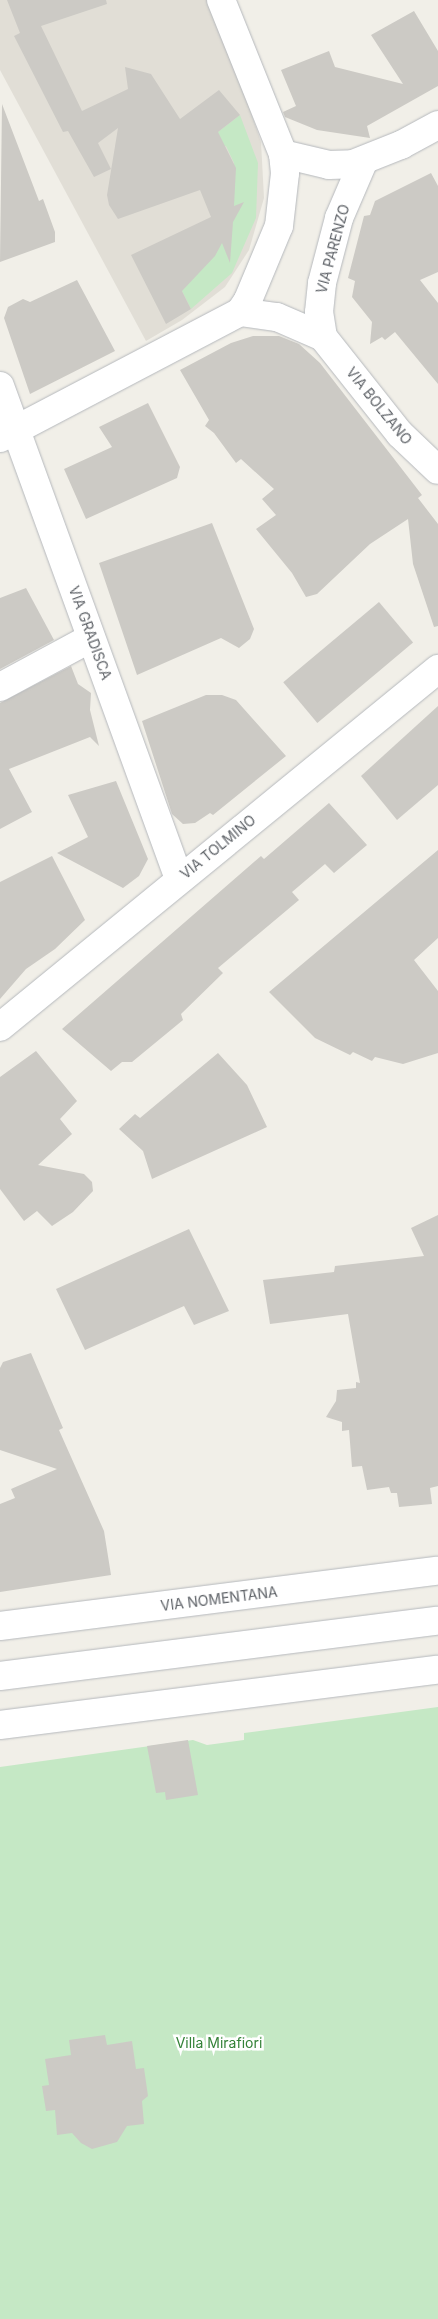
<!DOCTYPE html>
<style>
body{margin:0}
#map{position:relative;width:438px;height:2319px;overflow:hidden;background:#f1efe8;font-family:Inter,sans-serif}
div>[style]{position:absolute}
.education>*{inset:0;background:#e1ded6}
.green>*{inset:0;background:#c5e8c5}
.building>*{inset:0;background:#cccac5;transform-origin:0 0}
.roads{filter:drop-shadow(0 0 1px #b5b8bc) drop-shadow(0 0 1px #b5b8bc)}
.minor>*{height:28px;margin:-14px;padding:0 14px;transform-origin:14px;border-radius:14px;background:#fff}
.tertiary>*{height:28px;margin:-14px;padding:0 14px;transform-origin:14px;border-radius:14px;background:#fff}
.secondary>*{height:28px;margin:-14px;padding:0 14px;transform-origin:14px;border-radius:14px;background:#fff}
span{translate:-50% -50%;white-space:nowrap;text-align:center;line-height:1.15;-webkit-text-stroke:5px #fff;paint-order:stroke}
.street-label{font-size:14px;color:#5f6368}
.park-label{font-size:14px;color:#348238}
</style>
<div id="map">
<div class="education">
<i style="clip-path:polygon(0 0,213px 0,261px 142px,264px 198px,249px 250px,225px 287px,182px 320px,146px 341px,0 70px)"></i>
</div>
<div class="green">
<i style="clip-path:polygon(240px 115px,258px 163px,256px 218px,232px 273px,191px 309px,176px 279px,234px 205px,234px 163px,226px 146px,218px 149px,214px 135px)"></i>
<i style="clip-path:polygon(438px 1707px,438px 2319px,0 2319px,0 1767px,193px 1740px,207px 1745px,244px 1740px,244px 1733px)"></i>
</div>
<div class="building">
<i style="clip-path:polygon(7px 0,106px 0,107px 4px,41px 26px,82px 111px,128px 89px,125px 67px,151px 74px,180px 119px,219px 90px,240px 115px,218px 132px,236px 168px,234px 206px,244px 202px,233px 222px,230px 263px,222px 243px,215px 256px,182px 291px,191px 309px,166px 324px,131px 255px,211px 217px,200px 190px,118px 219px,109px 205px,107px 195px,118px 128px,98px 143px,111px 169px,94px 177px,68px 131px,63px 132px,14px 36px,20px 33px)"></i>
<i style="clip-path:polygon(414px 11px,438px 51px,438px 86px,367px 126px,370px 138px,317px 130px,285px 117px,283px 112px,296px 106px,281px 70px,329px 51px,335px 67px,403px 84px,371px 35px)"></i>
<i style="clip-path:polygon(2px 104px,39px 201px,43px 199px,55px 232px,55px 242px,0 262px)"></i>
<i style="clip-path:polygon(431px 173px,438px 186px,438px 272px,420px 280px,438px 303px,438px 384px,395px 332px,385px 340px,382px 337px,370px 344px,372px 322px,352px 297px,355px 281px,348px 278px,364px 216px,370px 215px,375px 201px)"></i>
<i style="clip-path:polygon(77px 280px,115px 351px,30px 394px,4px 318px,8px 307px,23px 299px,30px 302px)"></i>
<i style="clip-path:polygon(253px 336px,279px 336px,299px 344px,320px 363px,422px 495px,418px 498px,438px 524px,438px 626px,434px 627px,413px 564px,408px 519px,370px 544px,317px 594px,306px 597px,292px 573px,256px 529px,276px 515px,262px 499px,274px 489px,241px 459px,236px 463px,214px 433px,205px 426px,209px 420px,180px 370px,231px 343px)"></i>
<i style="clip-path:polygon(148px 403px,180px 467px,177px 478px,86px 519px,64px 469px,112px 447px,99px 427px)"></i>
<i style="clip-path:polygon(212px 523px,254px 629px,250px 639px,239px 648px,221px 638px,137px 675px,99px 563px)"></i>
<i style="clip-path:polygon(26px 588px,54px 640px,0 669px,0 598px)"></i>
<i style="left:379px;top:602px;width:53px;height:125px;rotate:50deg"></i>
<i style="clip-path:polygon(71px 666px,78px 684px,91px 693px,90px 710px,99px 746px,90px 737px,9px 769px,32px 812px,0 829px,0 703px)"></i>
<i style="clip-path:polygon(206px 695px,222px 695px,236px 700px,286px 756px,213px 815px,210px 813px,195px 823px,183px 824px,172px 814px,142px 721px)"></i>
<i style="clip-path:polygon(438px 706px,438px 785px,397px 820px,361px 776px)"></i>
<i style="clip-path:polygon(116px 781px,148px 859px,139px 876px,123px 888px,57px 853px,88px 837px,68px 795px)"></i>
<i style="clip-path:polygon(329px 803px,367px 845px,334px 873px,325px 864px,292px 892px,299px 900px,218px 968px,223px 973px,181px 1014px,183px 1020px,132px 1062px,122px 1062px,111px 1071px,62px 1029px,261px 856px,264px 859px)"></i>
<i style="clip-path:polygon(438px 850px,438px 938px,414px 960px,438px 991px,438px 1053px,403px 1064px,375px 1057px,372px 1061px,353px 1052px,350px 1055px,315px 1038px,269px 992px)"></i>
<i style="clip-path:polygon(52px 856px,85px 920px,55px 949px,26px 969px,0 999px,0 882px)"></i>
<i style="clip-path:polygon(36px 1051px,77px 1101px,60px 1119px,72px 1134px,38px 1165px,84px 1174px,92px 1182px,93px 1191px,73px 1212px,52px 1226px,37px 1211px,24px 1221px,0 1189px,0 1077px)"></i>
<i style="clip-path:polygon(218px 1053px,247px 1085px,267px 1127px,152px 1179px,143px 1151px,119px 1129px,135px 1114px,140px 1118px)"></i>
<i style="clip-path:polygon(438px 1215px,438px 1486px,430px 1488px,432px 1504px,399px 1507px,397px 1493px,391px 1493px,389px 1487px,367px 1490px,362px 1466px,352px 1467px,349px 1430px,342px 1431px,342px 1422px,326px 1417px,336px 1401px,337px 1390px,356px 1388px,356px 1382px,360px 1383px,348px 1314px,270px 1324px,263px 1280px,334px 1272px,335px 1266px,424px 1256px,411px 1228px)"></i>
<i style="clip-path:polygon(189px 1229px,229px 1311px,194px 1325px,184px 1306px,85px 1350px,56px 1289px)"></i>
<i style="clip-path:polygon(31px 1353px,63px 1428px,59px 1430px,104px 1531px,111px 1575px,0 1592px,0 1504px,15px 1498px,11px 1489px,57px 1469px,0 1450px,0 1368px,3px 1362px)"></i>
<i style="clip-path:polygon(188px 1740px,198px 1795px,166px 1800px,165px 1792px,156px 1793px,147px 1746px)"></i>
<i style="clip-path:polygon(105px 2035px,107px 2045px,132px 2041px,136px 2069px,144px 2068px,148px 2096px,142px 2101px,144px 2124px,127px 2126px,117px 2142px,92px 2149px,81px 2143px,72px 2133px,57px 2135px,55px 2110px,46px 2111px,42px 2086px,49px 2085px,45px 2059px,71px 2055px,69px 2040px)"></i>
</div>
<div class="roads">
<div class="minor">
<i style="left:283px;top:154px;width:47px;rotate:13.4deg"></i>
<i style="left:329px;top:165px;width:24px;rotate:-2deg"></i>
<i style="left:353px;top:164px;width:52px;rotate:-21.6deg"></i>
<i style="left:401px;top:145px;width:42px;rotate:-28.4deg"></i>
<i style="left:240px;top:312px;width:37px;rotate:8deg"></i>
<i style="left:277px;top:317px;width:50px;rotate:23.5deg"></i>
<i style="left:323px;top:337px;width:124px;rotate:51.6deg"></i>
<i style="left:400px;top:434px;width:52px;rotate:43.5deg"></i>
<i style="left:323px;top:337px;width:25px;rotate:-99deg"></i>
<i style="left:319px;top:312px;width:29px;rotate:-84deg"></i>
<i style="left:322px;top:283px;width:67px;rotate:-75.3deg"></i>
<i style="left:339px;top:218px;width:63px;rotate:-66.7deg"></i>
<i style="left:0;top:386px;width:524px;rotate:70.04deg"></i>
<i style="left:0;top:438px;width:271px;rotate:-27.7deg"></i>
<i style="left:240px;top:312px;width:14px;rotate:-56deg"></i>
<i style="left:248px;top:300px;width:80px;rotate:-67.3deg"></i>
<i style="left:279px;top:226px;width:53px;rotate:-83.5deg"></i>
<i style="left:285px;top:173px;width:19px;rotate:-96deg"></i>
<i style="left:283px;top:154px;width:166px;rotate:-111.9deg"></i>
<i style="left:0;top:687px;width:103px;rotate:-28.3deg"></i>
<i style="left:0;top:1027px;width:566px;rotate:-39.26deg"></i>
</div>
<div class="tertiary">
<i style="left:0;top:1626px;width:441px;rotate:-7.2deg"></i>
<i style="left:0;top:1725px;width:441px;rotate:-7.2deg"></i>
</div>
<div class="secondary">
<i style="left:0;top:1676px;width:441px;rotate:-7.2deg"></i>
</div>
</div>
<div class="street-label">
<span style="left:333px;top:249px;rotate:-75deg">VIA PARENZO</span>
<span style="left:379px;top:406px;rotate:51deg">VIA BOLZANO</span>
<span style="left:90px;top:633px;rotate:70deg">VIA GRADISCA</span>
<span style="left:218px;top:847px;rotate:-39deg">VIA TOLMINO</span>
<span style="left:219px;top:1599px;rotate:-7deg">VIA NOMENTANA</span>
</div>
<div class="park-label">
<span style="left:219px;top:2043px">Villa Mirafiori</span>
</div>
</div>
